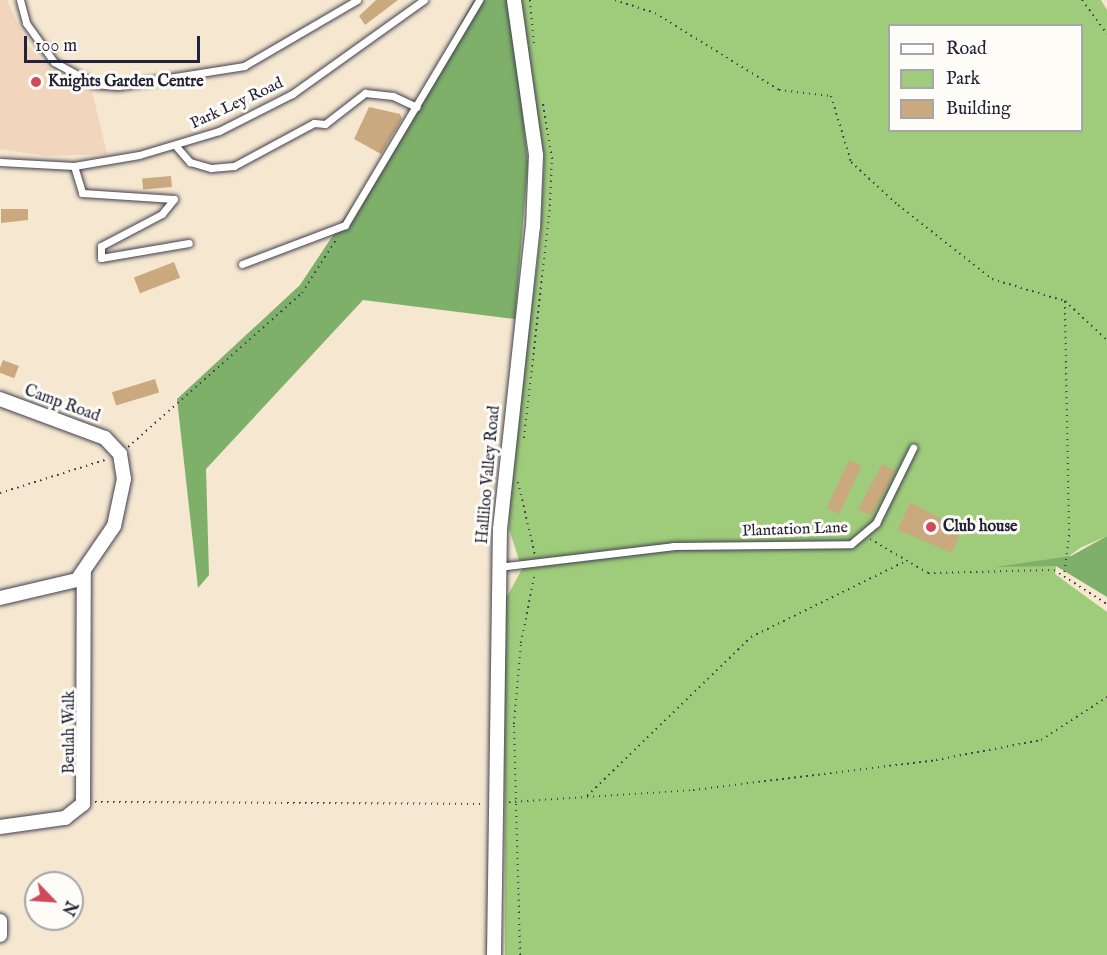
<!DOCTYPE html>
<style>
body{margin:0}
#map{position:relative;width:1107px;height:955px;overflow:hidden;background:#f5e7d0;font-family:"IM FELL English",serif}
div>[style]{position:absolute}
.built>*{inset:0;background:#f2d5bd}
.green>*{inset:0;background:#9fcc7a}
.forest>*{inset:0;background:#7fb06a}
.building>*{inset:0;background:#caa97f;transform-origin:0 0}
.path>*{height:2px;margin-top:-1px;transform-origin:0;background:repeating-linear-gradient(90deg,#424051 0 1.5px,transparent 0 6px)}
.roads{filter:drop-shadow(0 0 2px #424051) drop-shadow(0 0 2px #424051)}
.service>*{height:7px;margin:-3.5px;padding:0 3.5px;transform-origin:3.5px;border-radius:3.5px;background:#fff}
.minor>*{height:14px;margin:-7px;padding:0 7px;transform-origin:7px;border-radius:7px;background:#fff}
.dots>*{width:16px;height:16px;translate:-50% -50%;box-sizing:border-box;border:3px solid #fdfcf7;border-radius:50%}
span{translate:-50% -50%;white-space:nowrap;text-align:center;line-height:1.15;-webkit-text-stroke:6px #fdfcf7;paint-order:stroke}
.poi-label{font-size:16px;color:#22223b;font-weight:700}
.left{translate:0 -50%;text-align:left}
.street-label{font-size:16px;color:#22223b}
.legend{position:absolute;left:888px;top:24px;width:195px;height:108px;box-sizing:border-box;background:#fdfcf7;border:2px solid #a5a5ac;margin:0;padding:8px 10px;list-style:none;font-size:18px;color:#22223b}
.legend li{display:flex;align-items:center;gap:12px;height:30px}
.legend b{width:30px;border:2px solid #a5a5ac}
.north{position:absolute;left:24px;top:871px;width:60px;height:60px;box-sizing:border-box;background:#fdfcf7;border:2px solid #a5a5ac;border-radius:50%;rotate:115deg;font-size:16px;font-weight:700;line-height:24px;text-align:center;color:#22223b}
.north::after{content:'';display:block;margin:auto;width:21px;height:27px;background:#d1495b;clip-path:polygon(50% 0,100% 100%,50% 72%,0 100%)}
.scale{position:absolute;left:24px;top:36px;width:176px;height:27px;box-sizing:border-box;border:3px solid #22223b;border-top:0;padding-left:8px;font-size:18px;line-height:21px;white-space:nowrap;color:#22223b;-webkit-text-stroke:4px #fdfcf7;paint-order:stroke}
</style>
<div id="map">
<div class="built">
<i style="clip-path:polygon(0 0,7px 0,27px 45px,54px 73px,92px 91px,107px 154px,47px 156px,0 149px)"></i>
</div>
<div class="green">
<i style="clip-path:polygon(evenodd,519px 0,1101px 0,1107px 10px,1107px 536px,1080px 548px,1056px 566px,1055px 574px,1107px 612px,1107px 955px,505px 955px,504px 602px,522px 569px,509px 529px,510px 481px,540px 240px,544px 159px,519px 0,890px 26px,1082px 26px,1082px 130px,890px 130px,890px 26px)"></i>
</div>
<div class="forest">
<i style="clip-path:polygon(474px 0,507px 0,517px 61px,528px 163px,515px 319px,363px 300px,206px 469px,209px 575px,198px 588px,177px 399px,300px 285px,385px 157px)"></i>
<i style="clip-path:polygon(1107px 536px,1107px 597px,1056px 566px,995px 567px,1071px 556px)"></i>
</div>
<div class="building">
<i style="clip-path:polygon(376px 0,398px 0,365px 25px,359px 16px)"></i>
<i style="clip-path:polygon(369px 107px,400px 114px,402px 119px,381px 154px,354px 139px)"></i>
<i style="left:171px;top:176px;width:11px;height:29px;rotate:85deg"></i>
<i style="clip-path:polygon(1px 209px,28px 209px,28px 220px,1px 223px)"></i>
<i style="left:174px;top:262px;width:17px;height:43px;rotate:69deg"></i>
<i style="left:3px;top:360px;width:17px;height:13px;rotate:21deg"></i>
<i style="left:155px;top:379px;width:14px;height:45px;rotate:73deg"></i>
<i style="left:849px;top:460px;width:14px;height:53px;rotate:25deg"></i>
<i style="left:882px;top:464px;width:15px;height:51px;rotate:28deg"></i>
<i style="clip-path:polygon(910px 502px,949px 523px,952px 518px,964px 523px,952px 553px,898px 530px)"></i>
</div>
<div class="path">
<i style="left:530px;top:0;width:45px;rotate:84.9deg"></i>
<i style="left:615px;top:0;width:42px;rotate:18deg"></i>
<i style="left:655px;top:13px;width:146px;rotate:31.8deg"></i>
<i style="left:779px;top:90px;width:52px;rotate:6.6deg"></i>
<i style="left:831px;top:96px;width:69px;rotate:73.1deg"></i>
<i style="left:851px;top:162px;width:64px;rotate:42.5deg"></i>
<i style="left:898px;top:205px;width:120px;rotate:38.2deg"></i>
<i style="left:992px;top:279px;width:76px;rotate:16.8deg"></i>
<i style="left:1065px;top:301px;width:234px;rotate:89deg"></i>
<i style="left:1069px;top:535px;width:38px;rotate:97deg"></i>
<i style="left:1082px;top:0;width:42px;rotate:53.7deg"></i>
<i style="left:1065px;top:301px;width:57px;rotate:42.9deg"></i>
<i style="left:524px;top:438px;width:233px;rotate:-83.6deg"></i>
<i style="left:550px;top:206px;width:47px;rotate:-87.6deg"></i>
<i style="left:552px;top:159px;width:56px;rotate:-99.3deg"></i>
<i style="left:128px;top:447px;width:232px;rotate:-41.5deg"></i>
<i style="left:302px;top:293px;width:65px;rotate:-57.5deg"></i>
<i style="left:518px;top:482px;width:75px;rotate:76.9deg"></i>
<i style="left:0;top:493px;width:113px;rotate:-17.5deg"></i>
<i style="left:870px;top:539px;width:67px;rotate:30.4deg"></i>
<i style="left:928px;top:573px;width:126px;rotate:-1.4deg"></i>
<i style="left:1054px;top:570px;width:63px;rotate:32.7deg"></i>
<i style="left:587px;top:796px;width:228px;rotate:-44.1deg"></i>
<i style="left:751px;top:637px;width:170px;rotate:-26.1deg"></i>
<i style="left:95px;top:802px;width:390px;rotate:0.3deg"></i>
<i style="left:509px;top:802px;width:184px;rotate:-3.7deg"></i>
<i style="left:693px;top:790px;width:245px;rotate:-7deg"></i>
<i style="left:936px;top:760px;width:107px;rotate:-10.8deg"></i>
<i style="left:1041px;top:740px;width:79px;rotate:-33.1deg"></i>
<i style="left:520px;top:955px;width:231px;rotate:-91.5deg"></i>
<i style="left:514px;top:724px;width:81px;rotate:-85.1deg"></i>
<i style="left:521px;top:643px;width:72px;rotate:-78.8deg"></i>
</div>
<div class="roads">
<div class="service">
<i style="left:20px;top:0;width:24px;rotate:75deg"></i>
<i style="left:26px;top:23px;width:48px;rotate:54.3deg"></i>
<i style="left:54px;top:62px;width:46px;rotate:28.8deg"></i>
<i style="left:94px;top:84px;width:24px;rotate:5deg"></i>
<i style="left:118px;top:86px;width:128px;rotate:-9deg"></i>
<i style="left:244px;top:66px;width:131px;rotate:-30.3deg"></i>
<i style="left:175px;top:145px;width:23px;rotate:49deg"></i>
<i style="left:190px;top:162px;width:22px;rotate:16deg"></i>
<i style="left:211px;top:168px;width:23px;rotate:-5deg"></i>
<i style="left:234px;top:166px;width:91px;rotate:-28.3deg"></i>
<i style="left:314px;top:123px;width:11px;rotate:5deg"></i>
<i style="left:325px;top:124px;width:51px;rotate:-37.8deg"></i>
<i style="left:365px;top:93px;width:28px;rotate:6deg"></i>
<i style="left:393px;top:96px;width:26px;rotate:25deg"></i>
<i style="left:0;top:162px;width:74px;rotate:3.1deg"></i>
<i style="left:74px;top:166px;width:66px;rotate:-9.6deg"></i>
<i style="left:139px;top:155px;width:84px;rotate:-16.7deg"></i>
<i style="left:219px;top:131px;width:82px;rotate:-26.9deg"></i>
<i style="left:292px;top:94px;width:162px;rotate:-35.5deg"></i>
<i style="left:74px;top:166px;width:28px;rotate:73deg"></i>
<i style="left:82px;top:193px;width:92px;rotate:3.7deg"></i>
<i style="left:174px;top:199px;width:19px;rotate:129deg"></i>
<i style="left:162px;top:214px;width:69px;rotate:152.3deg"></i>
<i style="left:101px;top:246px;width:12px;rotate:90deg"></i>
<i style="left:101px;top:258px;width:89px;rotate:-9.7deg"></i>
<i style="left:242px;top:264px;width:110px;rotate:-20.7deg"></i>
<i style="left:345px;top:225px;width:262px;rotate:-59.2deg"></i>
<i style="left:498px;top:567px;width:176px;rotate:-6.8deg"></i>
<i style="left:673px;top:546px;width:178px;rotate:-0.6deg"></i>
<i style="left:851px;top:544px;width:33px;rotate:-40deg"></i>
<i style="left:876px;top:523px;width:84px;rotate:-63.7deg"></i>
</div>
<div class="minor">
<i style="left:0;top:399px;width:112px;rotate:20.4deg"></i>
<i style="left:105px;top:438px;width:22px;rotate:47deg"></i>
<i style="left:120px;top:454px;width:25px;rotate:81deg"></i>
<i style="left:124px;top:479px;width:48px;rotate:102deg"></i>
<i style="left:114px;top:526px;width:65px;rotate:124.4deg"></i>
<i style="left:77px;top:580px;width:79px;rotate:166.8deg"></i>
<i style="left:0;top:827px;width:66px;rotate:-7.9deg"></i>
<i style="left:65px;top:818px;width:23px;rotate:-38deg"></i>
<i style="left:83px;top:804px;width:232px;rotate:-89.8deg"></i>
<i style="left:0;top:921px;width:14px;rotate:90deg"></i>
<i style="left:494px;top:955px;width:426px;rotate:-89.2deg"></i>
<i style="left:500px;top:529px;width:304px;rotate:-83.8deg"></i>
<i style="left:533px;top:227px;width:72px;rotate:-87.6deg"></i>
<i style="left:536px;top:155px;width:157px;rotate:-98.1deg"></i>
</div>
</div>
<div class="dots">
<i style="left:36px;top:82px;background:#d1495b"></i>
<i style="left:931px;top:527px;background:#d1495b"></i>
</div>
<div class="poi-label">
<span class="left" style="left:48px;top:82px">Knights Garden Centre</span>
<span class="left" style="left:943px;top:527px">Club house</span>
</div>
<div class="street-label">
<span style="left:237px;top:104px;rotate:-25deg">Park Ley Road</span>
<span style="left:62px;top:404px;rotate:20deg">Camp Road</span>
<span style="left:489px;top:475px;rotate:-85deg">Halliloo Valley Road</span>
<span style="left:795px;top:530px;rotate:-2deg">Plantation Lane</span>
<span style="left:70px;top:732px;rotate:-90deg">Beulah Walk</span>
</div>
<ul class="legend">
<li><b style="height:8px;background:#fff"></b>Road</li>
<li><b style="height:16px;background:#9fcc7a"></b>Park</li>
<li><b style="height:16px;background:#caa97f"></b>Building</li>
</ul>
<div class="north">N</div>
<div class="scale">100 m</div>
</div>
